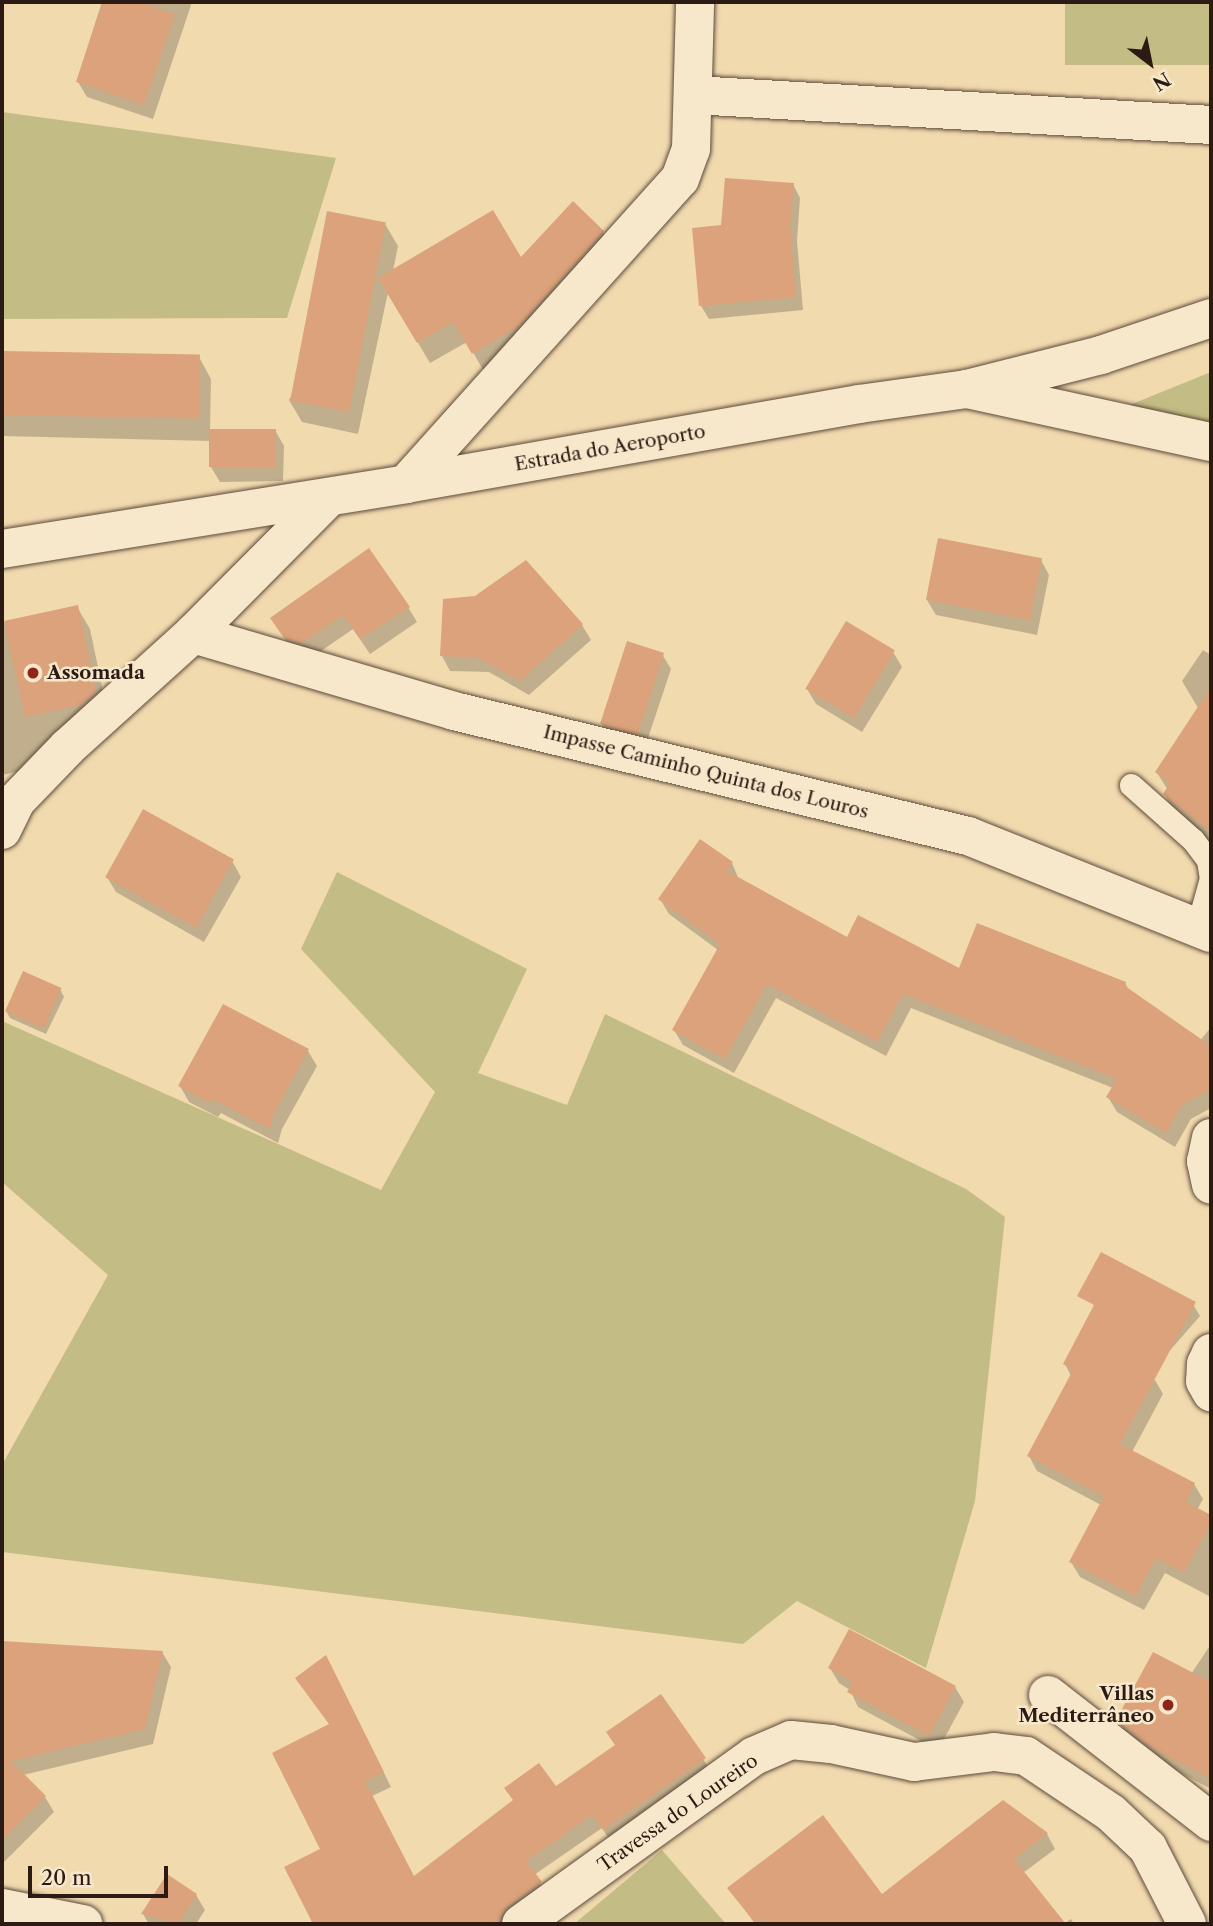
<!DOCTYPE html>
<meta charset="utf-8">
<style>
body{margin:0}
#map{position:relative;width:1213px;height:1926px;overflow:hidden;background:#f2daaf;font-family:"Libre Caslon Text",serif}
div>[style]{position:absolute}
.green>*{inset:0;background:#c3bd85;transform-origin:0 0}
.shadow>*{inset:0;background:#0003}
.building>*{inset:0;background:#dba27b;transform-origin:0 0}
.roads{filter:drop-shadow(0 0 2px #5d4b3b) drop-shadow(0 0 2px #5d4b3b)}
.lane>*{height:23px;margin:-11.5px;padding:0 11.5px;transform-origin:11.5px;border-radius:11.5px;background:#f7e7cb}
.street>*{height:38px;margin:-19px;padding:0 19px;transform-origin:19px;border-radius:19px;background:#f7e7cb}
.secondary>*{height:38px;margin:-19px;padding:0 19px;transform-origin:19px;border-radius:19px;background:#f7e7cb}
.dots>*{width:19px;height:19px;translate:-50% -50%;box-sizing:border-box;border:4px solid #f7e7cb;border-radius:50%}
span{translate:-50% -50%;white-space:nowrap;text-align:center;line-height:1.15;-webkit-text-stroke:5px #f7e7cb;paint-order:stroke}
.street-label{font-size:19px;color:#2b1b14}
.poi-label{font-size:19px;color:#2b1b14;font-weight:700}
.left{translate:0 -50%;text-align:left}
.right{translate:-100% -50%;text-align:right}
.frame{position:absolute;inset:0;border:4px solid #2b1b14;pointer-events:none}
.north{position:absolute;left:1115px;top:28px;width:70px;height:70px;-webkit-text-stroke:5px #f7e7cb;paint-order:stroke;rotate:148deg;font-size:19px;font-weight:700;line-height:28px;text-align:center;color:#2b1b14}
.north::after{content:'';display:block;margin:auto;width:24px;height:32px;background:#2b1b14;clip-path:polygon(50% 0,100% 100%,50% 72%,0 100%)}
.scale{position:absolute;left:28px;top:1866px;width:140px;height:32px;box-sizing:border-box;border:4px solid #2b1b14;border-top:0;padding-left:9px;font-size:21px;line-height:24px;white-space:nowrap;color:#2b1b14;-webkit-text-stroke:5px #f7e7cb;paint-order:stroke}
</style>
<div id="map">
<div class="green">
<i style="left:1065px;top:2px;width:146px;height:63px"></i>
<i style="clip-path:polygon(2px 112px,336px 158px,287px 318px,2px 319px)"></i>
<i style="clip-path:polygon(1211px 372px,1211px 423px,1127px 406px)"></i>
<i style="clip-path:polygon(337px 872px,527px 969px,478px 1073px,567px 1105px,605px 1014px,966px 1189px,1005px 1217px,975px 1501px,926px 1668px,797px 1601px,743px 1644px,2px 1552px,2px 1465px,108px 1275px,2px 1182px,2px 1021px,381px 1190px,435px 1092px,301px 949px)"></i>
<i style="clip-path:polygon(662px 1850px,726px 1924px,574px 1924px)"></i>
</div>
<div class="shadow">
<i style="clip-path:polygon(105px 2px,192px 2px,153px 119px,87px 97px,78px 82px)"></i>
<i style="clip-path:polygon(793px 184px,800px 198px,797px 241px,803px 310px,709px 319px,701px 306px,722px 227px)"></i>
<i style="clip-path:polygon(385px 224px,398px 246px,393px 271px,520px 260px,603px 232px,615px 253px,485px 373px,467px 342px,430px 363px,388px 292px,358px 434px,302px 422px,289px 400px)"></i>
<i style="clip-path:polygon(2px 353px,199px 357px,211px 379px,210px 431px,275px 430px,284px 446px,283px 481px,220px 482px,211px 467px,211px 441px,2px 436px)"></i>
<i style="clip-path:polygon(1041px 560px,1049px 575px,1037px 635px,936px 615px,927px 600px)"></i>
<i style="clip-path:polygon(526px 563px,582px 625px,591px 640px,529px 695px,489px 672px,450px 671px,442px 656px,476px 598px)"></i>
<i style="clip-path:polygon(77px 607px,90px 629px,108px 715px,56px 763px,2px 775px,2px 623px)"></i>
<i style="clip-path:polygon(408px 607px,417px 622px,370px 654px,353px 629px,311px 658px,294px 653px,272px 618px)"></i>
<i style="clip-path:polygon(1203px 650px,1211px 655px,1211px 848px,1180px 822px,1165px 795px,1168px 790px,1157px 773px,1198px 708px,1182px 681px)"></i>
<i style="clip-path:polygon(893px 652px,902px 667px,862px 732px,816px 704px,807px 689px)"></i>
<i style="clip-path:polygon(662px 654px,671px 669px,645px 747px,611px 739px,602px 724px)"></i>
<i style="clip-path:polygon(232px 861px,241px 877px,204px 942px,116px 892px,107px 877px)"></i>
<i style="clip-path:polygon(732px 863px,739px 880px,847px 939px,960px 971px,1125px 983px,1130px 992px,1200px 1041px,1211px 1027px,1211px 1108px,1191px 1119px,1175px 1147px,1117px 1112px,1108px 1097px,1113px 1088px,911px 1008px,886px 1056px,776px 998px,734px 1073px,683px 1045px,674px 1030px,718px 950px,669px 914px,660px 899px)"></i>
<i style="clip-path:polygon(60px 989px,64px 997px,46px 1034px,10px 1018px,6px 1011px)"></i>
<i style="clip-path:polygon(308px 1051px,317px 1066px,282px 1129px,278px 1143px,221px 1113px,218px 1117px,189px 1102px,180px 1086px)"></i>
<i style="clip-path:polygon(1191px 1301px,1200px 1316px,1133px 1393px,1155px 1380px,1163px 1394px,1132px 1452px,1194px 1484px,1203px 1499px,1197px 1510px,1211px 1517px,1211px 1597px,1165px 1573px,1144px 1610px,1080px 1577px,1071px 1562px,1101px 1505px,1037px 1471px,1029px 1456px,1071px 1376px,1065px 1364px)"></i>
<i style="clip-path:polygon(2px 1643px,162px 1652px,171px 1667px,153px 1744px,23px 1775px,45px 1797px,54px 1812px,2px 1864px)"></i>
<i style="clip-path:polygon(1211px 1644px,1211px 1789px,1162px 1763px,1127px 1735px,1118px 1720px,1191px 1674px)"></i>
<i style="clip-path:polygon(830px 1668px,955px 1687px,964px 1702px,938px 1750px,858px 1707px,850px 1690px,839px 1683px)"></i>
<i style="clip-path:polygon(333px 1671px,391px 1787px,372px 1796px,414px 1878px,556px 1789px,616px 1746px,661px 1696px,713px 1774px,612px 1844px,602px 1828px,534px 1875px,549px 1897px,514px 1924px,315px 1924px,286px 1868px,322px 1850px,330px 1725px,306px 1692px)"></i>
<i style="clip-path:polygon(1003px 1802px,1047px 1834px,1055px 1849px,1023px 1873px,1063px 1924px,1071px 1919px,1074px 1924px,755px 1924px,730px 1888px,882px 1897px)"></i>
<i style="clip-path:polygon(196px 1895px,205px 1910px,196px 1924px,149px 1924px,143px 1914px)"></i>
</div>
<div class="building">
<i style="clip-path:polygon(102px 2px,138px 2px,175px 14px,144px 105px,76px 82px)"></i>
<i style="clip-path:polygon(725px 178px,794px 183px,790px 226px,796px 297px,699px 306px,692px 228px,721px 225px)"></i>
<i style="clip-path:polygon(573px 201px,604px 231px,519px 326px,472px 354px,453px 322px,417px 343px,378px 278px,493px 210px,521px 257px)"></i>
<i style="left:327px;top:211px;width:60px;height:193px;rotate:11deg"></i>
<i style="left:2px;top:351px;width:198px;height:64px;rotate:1deg"></i>
<i style="left:209px;top:429px;width:67px;height:38px"></i>
<i style="left:938px;top:538px;width:106px;height:63px;rotate:11deg"></i>
<i style="clip-path:polygon(369px 548px,410px 607px,360px 639px,343px 615px,302px 643px,284px 638px,270px 618px)"></i>
<i style="clip-path:polygon(526px 560px,583px 624px,520px 681px,479px 658px,440px 656px,443px 599px,475px 596px)"></i>
<i style="clip-path:polygon(78px 605px,96px 692px,81px 705px,25px 717px,4px 621px)"></i>
<i style="left:846px;top:621px;width:57px;height:79px;rotate:31deg"></i>
<i style="left:627px;top:641px;width:39px;height:87px;rotate:18deg"></i>
<i style="clip-path:polygon(1211px 687px,1211px 832px,1163px 794px,1170px 783px,1155px 772px)"></i>
<i style="left:143px;top:809px;width:104px;height:78px;rotate:29deg"></i>
<i style="clip-path:polygon(700px 839px,733px 862px,727px 871px,847px 937px,858px 915px,959px 968px,977px 923px,1126px 982px,1125px 986px,1211px 1046px,1211px 1089px,1183px 1104px,1166px 1133px,1106px 1097px,1117px 1079px,903px 994px,877px 1042px,767px 984px,725px 1059px,672px 1030px,720px 944px,658px 899px)"></i>
<i style="left:23px;top:971px;width:42px;height:44px;rotate:24deg"></i>
<i style="clip-path:polygon(223px 1004px,309px 1049px,274px 1113px,270px 1129px,212px 1099px,210px 1103px,178px 1086px)"></i>
<i style="clip-path:polygon(1101px 1252px,1196px 1302px,1120px 1444px,1195px 1483px,1186px 1502px,1211px 1515px,1211px 1522px,1184px 1573px,1156px 1558px,1136px 1596px,1069px 1562px,1104px 1496px,1027px 1456px,1073px 1370px,1063px 1364px,1094px 1305px,1077px 1296px)"></i>
<i style="clip-path:polygon(849px 1629px,956px 1686px,929px 1736px,847px 1692px,853px 1682px,828px 1668px)"></i>
<i style="clip-path:polygon(2px 1641px,163px 1651px,145px 1729px,11px 1761px,46px 1796px,2px 1840px)"></i>
<i style="clip-path:polygon(1153px 1652px,1211px 1682px,1211px 1779px,1152px 1748px,1116px 1720px)"></i>
<i style="clip-path:polygon(326px 1655px,384px 1772px,365px 1781px,414px 1876px,513px 1800px,504px 1788px,539px 1763px,556px 1786px,615px 1745px,606px 1732px,661px 1694px,706px 1758px,603px 1830px,592px 1815px,526px 1861px,542px 1882px,508px 1906px,496px 1924px,313px 1924px,284px 1867px,320px 1849px,272px 1753px,329px 1724px,295px 1678px)"></i>
<i style="clip-path:polygon(1003px 1800px,1048px 1833px,1014px 1859px,1066px 1924px,756px 1924px,727px 1888px,823px 1815px,882px 1894px)"></i>
<i style="clip-path:polygon(167px 1874px,197px 1894px,178px 1924px,141px 1914px)"></i>
</div>
<div class="roads">
<div class="lane">
<i style="left:1131px;top:785px;width:83px;rotate:41.6deg"></i>
<i style="left:1193px;top:840px;width:25px;rotate:53deg"></i>
<i style="left:1208px;top:860px;width:18px;rotate:81deg"></i>
<i style="left:1211px;top:878px;width:52px;rotate:105.6deg"></i>
</div>
<div class="street">
<i style="left:693px;top:95px;width:519px;rotate:3.31deg"></i>
<i style="left:967px;top:389px;width:250px;rotate:12.3deg"></i>
<i style="left:406px;top:484px;width:410px;rotate:-48.1deg"></i>
<i style="left:680px;top:179px;width:32px;rotate:-70deg"></i>
<i style="left:691px;top:149px;width:147px;rotate:-88.4deg"></i>
<i style="left:193px;top:634px;width:272px;rotate:16.4deg"></i>
<i style="left:454px;top:711px;width:529px;rotate:13.67deg"></i>
<i style="left:968px;top:836px;width:262px;rotate:21.8deg"></i>
<i style="left:2px;top:830px;width:32px;rotate:-64deg"></i>
<i style="left:16px;top:801px;width:75px;rotate:-46.1deg"></i>
<i style="left:68px;top:747px;width:169px;rotate:-42.1deg"></i>
<i style="left:193px;top:634px;width:193px;rotate:-45.2deg"></i>
<i style="left:1211px;top:1138px;width:24px;rotate:102deg"></i>
<i style="left:1206px;top:1161px;width:24px;rotate:78deg"></i>
<i style="left:1211px;top:1353px;width:12px;rotate:114deg"></i>
<i style="left:1206px;top:1364px;width:17px;rotate:93deg"></i>
<i style="left:1205px;top:1381px;width:13px;rotate:61deg"></i>
<i style="left:1048px;top:1695px;width:207px;rotate:37.9deg"></i>
<i style="left:2px;top:1908px;width:83px;rotate:11.2deg"></i>
<i style="left:521px;top:1924px;width:287px;rotate:-35.8deg"></i>
<i style="left:754px;top:1756px;width:40px;rotate:-23.4deg"></i>
<i style="left:791px;top:1740px;width:40px;rotate:5.7deg"></i>
<i style="left:831px;top:1744px;width:85px;rotate:12.2deg"></i>
<i style="left:914px;top:1762px;width:81px;rotate:-7.1deg"></i>
<i style="left:994px;top:1752px;width:32px;rotate:7deg"></i>
<i style="left:1026px;top:1756px;width:102px;rotate:33.8deg"></i>
<i style="left:1111px;top:1813px;width:51px;rotate:43.4deg"></i>
<i style="left:1148px;top:1848px;width:85px;rotate:62.8deg"></i>
</div>
<div class="secondary">
<i style="left:2px;top:549px;width:409px;rotate:-9.1deg"></i>
<i style="left:406px;top:484px;width:460px;rotate:-10deg"></i>
<i style="left:859px;top:404px;width:109px;rotate:-7.9deg"></i>
<i style="left:967px;top:389px;width:138px;rotate:-14.2deg"></i>
<i style="left:1101px;top:355px;width:116px;rotate:-18.6deg"></i>
</div>
</div>
<div class="dots">
<i style="left:33px;top:673px;background:#8f2418"></i>
<i style="left:1168px;top:1705px;background:#8f2418"></i>
</div>
<div class="street-label">
<span style="left:610px;top:448px;rotate:-10deg">Estrada do Aeroporto</span>
<span style="left:706px;top:772px;rotate:14deg">Impasse Caminho Quinta dos Louros</span>
<span style="left:678px;top:1813px;rotate:-35deg">Travessa do Loureiro</span>
</div>
<div class="poi-label">
<span class="left" style="left:47px;top:673px">Assomada</span>
<span class="right" style="left:1154px;top:1705px">Villas<br>Mediterrâneo</span>
</div>
<div class="frame"></div>
<div class="north">N</div>
<div class="scale">20 m</div>
</div>
